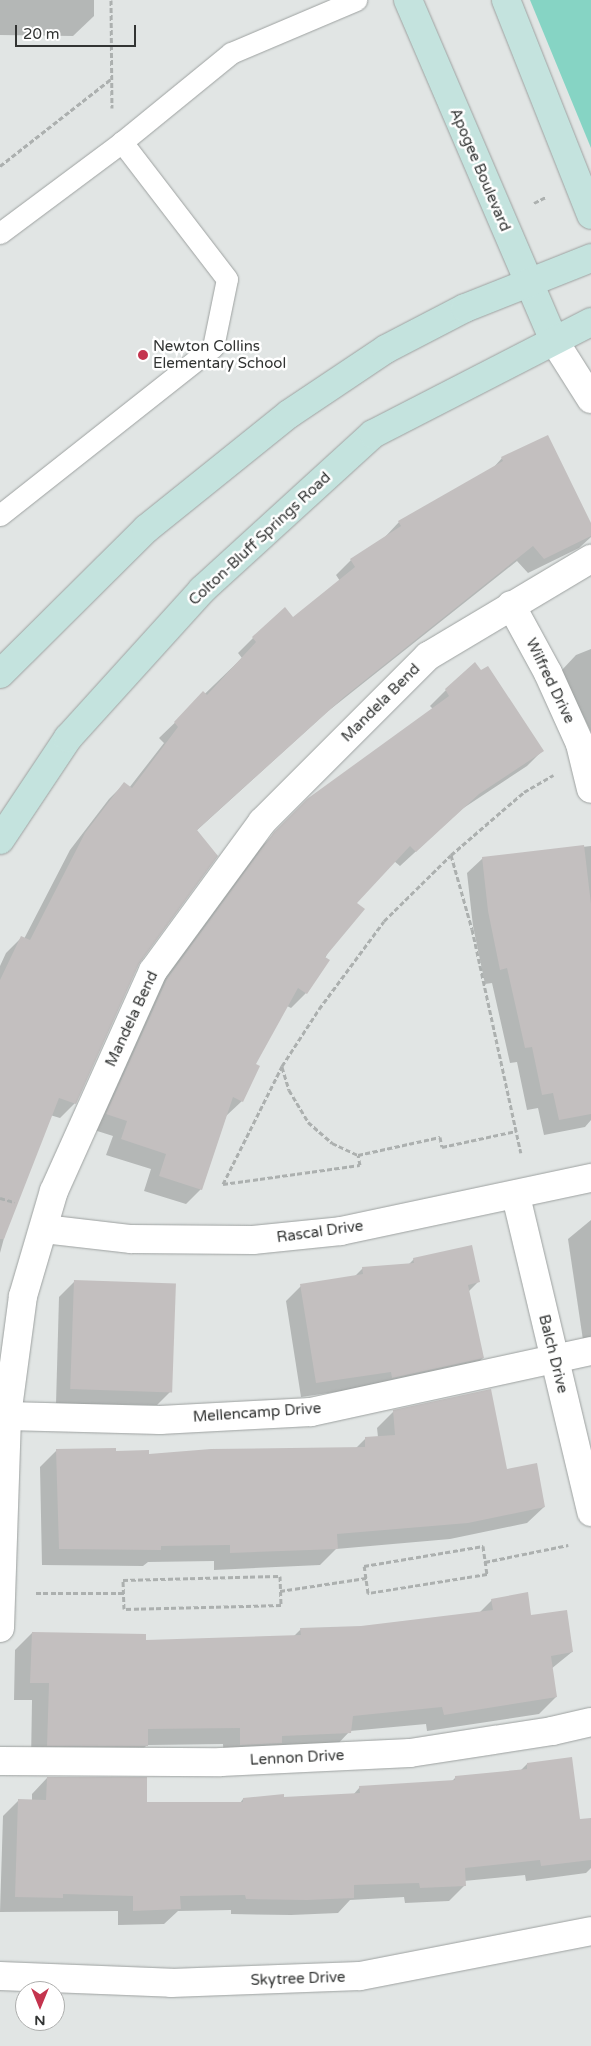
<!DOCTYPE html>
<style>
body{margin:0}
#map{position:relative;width:591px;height:2046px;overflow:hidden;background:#e1e5e4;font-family:"Varela Round",sans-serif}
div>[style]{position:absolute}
.green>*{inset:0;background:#86d4c4}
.shadow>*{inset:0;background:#0003}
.building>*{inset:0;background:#c3bfbf;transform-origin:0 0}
.path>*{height:3px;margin-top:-1.5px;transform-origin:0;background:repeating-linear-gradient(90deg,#acb0af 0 5px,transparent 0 7.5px)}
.roads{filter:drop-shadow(0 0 1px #9da1a0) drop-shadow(0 0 1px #9da1a0)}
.lane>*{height:21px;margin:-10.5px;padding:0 10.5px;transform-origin:10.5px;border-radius:10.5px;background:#fff}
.street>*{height:28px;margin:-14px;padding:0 14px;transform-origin:14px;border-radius:14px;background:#fff}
.secondary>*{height:28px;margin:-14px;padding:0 14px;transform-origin:14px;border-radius:14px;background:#c4e3de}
.dots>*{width:14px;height:14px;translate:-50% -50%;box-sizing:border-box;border:2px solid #fff;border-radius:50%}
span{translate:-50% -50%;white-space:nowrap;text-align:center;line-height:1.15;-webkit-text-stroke:5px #fff;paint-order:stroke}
.street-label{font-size:15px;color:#323433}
.poi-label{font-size:15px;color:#323433}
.left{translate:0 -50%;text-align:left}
.north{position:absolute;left:15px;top:1981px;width:50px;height:50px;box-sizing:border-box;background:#fff;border:1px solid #adaead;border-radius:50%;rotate:180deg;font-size:14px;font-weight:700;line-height:20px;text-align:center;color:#323433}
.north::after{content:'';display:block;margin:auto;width:18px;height:22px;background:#c4344e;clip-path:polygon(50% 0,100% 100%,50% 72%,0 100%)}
.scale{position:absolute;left:15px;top:25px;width:121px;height:22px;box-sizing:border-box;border:2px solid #323433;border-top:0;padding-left:6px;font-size:15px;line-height:18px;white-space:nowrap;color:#323433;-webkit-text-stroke:4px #fff;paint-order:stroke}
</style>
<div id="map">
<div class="green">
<i style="clip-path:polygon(530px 0,591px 0,591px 148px)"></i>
</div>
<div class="shadow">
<i style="clip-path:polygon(0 0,94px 0,94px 16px,73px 36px,0 35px)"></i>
<i style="clip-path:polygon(502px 458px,591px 526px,591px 537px,579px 548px,528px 573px,517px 561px,327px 712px,196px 831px,75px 1103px,60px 1118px,50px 1115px,17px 1190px,0 1253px,0 966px,6px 953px,21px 938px,24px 939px,70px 850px,109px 799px,124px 784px,129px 788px,164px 743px,159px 738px,242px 658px,238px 653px,253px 638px,293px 618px,340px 581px,336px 575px,351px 560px,384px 538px,399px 522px,493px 468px)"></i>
<i style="clip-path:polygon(591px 649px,591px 732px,561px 671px,576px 655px)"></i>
<i style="clip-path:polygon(446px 690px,543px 750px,527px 766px,462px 809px,400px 866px,394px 861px,355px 903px,306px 993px,291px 1008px,287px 1006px,254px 1065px,242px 1101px,226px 1116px,201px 1189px,186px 1204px,144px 1191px,151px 1169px,106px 1155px,113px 1136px,91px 1129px,152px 996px,259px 849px,308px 800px,433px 709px,430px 706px)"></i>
<i style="clip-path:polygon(591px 846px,591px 1120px,585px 1127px,544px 1135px,538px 1108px,527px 1110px,517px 1062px,510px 1063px,492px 983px,485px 984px,473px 926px,467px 873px,483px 858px)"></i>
<i style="clip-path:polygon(591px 1220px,591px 1339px,583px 1340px,568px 1239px)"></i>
<i style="clip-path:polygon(414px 1259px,478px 1282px,468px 1292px,483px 1358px,467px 1373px,301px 1397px,286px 1301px,301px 1286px,354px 1277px,363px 1268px,408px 1265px)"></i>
<i style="clip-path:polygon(74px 1282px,172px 1390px,157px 1405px,56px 1404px,59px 1297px)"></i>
<i style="clip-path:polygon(394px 1411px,506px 1470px,544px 1507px,527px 1523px,450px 1539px,336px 1549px,320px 1565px,214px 1570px,214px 1561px,148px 1562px,143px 1566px,42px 1565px,40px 1467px,57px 1450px,148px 1456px,356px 1448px,366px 1438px,378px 1437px,377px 1428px)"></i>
<i style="clip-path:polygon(492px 1600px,530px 1617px,572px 1652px,551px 1669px,556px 1697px,539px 1714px,427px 1731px,426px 1724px,350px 1731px,333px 1749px,224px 1762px,223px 1744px,147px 1745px,130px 1762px,31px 1762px,32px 1700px,14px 1700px,15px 1650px,32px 1633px,144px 1641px,294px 1636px,301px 1629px,361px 1627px,479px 1613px)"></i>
<i style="clip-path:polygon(527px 1764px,579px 1820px,591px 1819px,591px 1868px,586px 1873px,526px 1881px,525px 1875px,464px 1881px,465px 1885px,449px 1901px,405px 1903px,404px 1897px,350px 1900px,338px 1913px,291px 1915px,231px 1914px,231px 1910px,178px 1911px,164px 1924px,118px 1925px,118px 1911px,0 1912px,3px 1816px,19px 1800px,32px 1801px,32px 1794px,47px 1778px,146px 1803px,240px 1803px,243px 1799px,353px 1795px,360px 1787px,452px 1781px,455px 1778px,520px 1771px)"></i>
</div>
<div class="building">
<i style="clip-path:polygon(548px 435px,591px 523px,591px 536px,544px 559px,533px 546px,344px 697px,197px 830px,218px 856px,139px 964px,76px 1104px,59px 1098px,4px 1239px,0 1239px,0 980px,21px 936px,30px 940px,85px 833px,124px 782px,132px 788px,178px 727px,174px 722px,203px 691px,207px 695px,256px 642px,252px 637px,285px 607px,293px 617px,355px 567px,350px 559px,401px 526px,398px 521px,503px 461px,501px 457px)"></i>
<i style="clip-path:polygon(475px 662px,481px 670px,488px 666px,544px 751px,479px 794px,416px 852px,410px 846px,357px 903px,365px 909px,325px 957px,330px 960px,307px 994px,298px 988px,256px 1064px,260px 1066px,243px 1102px,233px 1097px,202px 1190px,159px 1176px,166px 1154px,121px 1139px,127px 1121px,106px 1114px,167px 979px,274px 832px,307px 799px,449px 696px,445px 689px)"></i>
<i style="clip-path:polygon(584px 845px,591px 904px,591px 1114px,559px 1120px,553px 1093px,542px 1095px,532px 1047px,525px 1048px,507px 968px,500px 970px,488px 911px,482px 857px)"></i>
<i style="clip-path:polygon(472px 1245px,480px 1282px,468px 1285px,484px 1358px,392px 1378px,391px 1372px,316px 1383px,300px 1284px,363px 1274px,362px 1267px,414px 1263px,413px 1258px)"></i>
<i style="left:74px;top:1280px;width:102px;height:109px;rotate:2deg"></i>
<i style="clip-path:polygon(491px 1389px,507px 1469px,537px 1463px,545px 1507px,468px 1523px,337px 1534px,338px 1549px,230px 1553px,230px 1545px,161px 1546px,161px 1550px,59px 1549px,56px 1449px,116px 1448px,116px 1451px,149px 1450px,149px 1454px,211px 1449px,365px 1447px,365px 1437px,395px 1435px,393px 1410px)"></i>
<i style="clip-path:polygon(528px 1592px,531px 1615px,567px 1610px,573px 1652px,551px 1656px,557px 1697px,444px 1715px,442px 1707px,353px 1716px,351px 1733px,282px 1736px,282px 1743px,240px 1745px,240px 1728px,148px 1729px,148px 1746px,47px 1746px,49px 1683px,30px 1683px,32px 1632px,146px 1634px,146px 1640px,301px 1635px,300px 1628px,361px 1626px,493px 1610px,491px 1599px)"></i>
<i style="clip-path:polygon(572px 1757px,580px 1819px,591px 1818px,591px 1860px,541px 1866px,540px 1860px,465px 1868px,466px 1886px,420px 1888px,419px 1883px,354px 1885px,354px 1898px,307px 1900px,246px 1899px,245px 1895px,180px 1896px,181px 1909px,133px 1911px,133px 1896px,63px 1894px,63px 1898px,15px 1897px,18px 1799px,46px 1800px,47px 1777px,147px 1777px,147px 1802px,243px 1802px,243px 1798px,284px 1794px,284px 1797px,360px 1793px,359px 1786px,455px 1780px,455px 1776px,527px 1769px,527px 1763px)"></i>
</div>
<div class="path">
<i style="left:111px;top:0;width:108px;rotate:89.5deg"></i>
<i style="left:0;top:166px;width:141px;rotate:-38.1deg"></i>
<i style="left:534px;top:203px;width:13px;rotate:-27deg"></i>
<i style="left:451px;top:855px;width:96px;rotate:-40.8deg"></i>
<i style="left:524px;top:792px;width:34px;rotate:-30deg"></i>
<i style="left:282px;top:1067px;width:24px;rotate:73deg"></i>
<i style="left:289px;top:1090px;width:37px;rotate:59deg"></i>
<i style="left:308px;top:1122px;width:32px;rotate:41deg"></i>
<i style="left:332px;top:1143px;width:29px;rotate:25deg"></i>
<i style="left:223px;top:1184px;width:132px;rotate:-63.4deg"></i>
<i style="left:282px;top:1066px;width:68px;rotate:-57deg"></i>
<i style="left:319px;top:1009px;width:109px;rotate:-53.5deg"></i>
<i style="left:384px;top:921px;width:94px;rotate:-44.6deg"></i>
<i style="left:451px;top:855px;width:77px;rotate:74.2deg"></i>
<i style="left:472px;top:929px;width:229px;rotate:77.7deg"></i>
<i style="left:223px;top:1184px;width:138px;rotate:-7.9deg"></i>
<i style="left:360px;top:1165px;width:10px;rotate:-101deg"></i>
<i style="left:358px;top:1155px;width:84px;rotate:-12.4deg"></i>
<i style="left:440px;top:1137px;width:10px;rotate:79deg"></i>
<i style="left:442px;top:1147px;width:76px;rotate:-12.2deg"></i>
<i style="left:0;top:1198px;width:15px;rotate:16deg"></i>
<i style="left:483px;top:1546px;width:28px;rotate:82deg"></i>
<i style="left:487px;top:1574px;width:121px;rotate:170.9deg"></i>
<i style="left:368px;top:1593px;width:27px;rotate:-98deg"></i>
<i style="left:364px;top:1566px;width:121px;rotate:-9.5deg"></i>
<i style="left:485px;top:1562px;width:85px;rotate:-11.6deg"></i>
<i style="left:280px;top:1576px;width:29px;rotate:88deg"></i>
<i style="left:281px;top:1605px;width:157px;rotate:178.5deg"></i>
<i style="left:124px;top:1609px;width:29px;rotate:-92deg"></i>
<i style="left:123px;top:1580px;width:157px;rotate:-1.5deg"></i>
<i style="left:280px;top:1591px;width:87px;rotate:-8.6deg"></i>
<i style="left:36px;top:1593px;width:87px"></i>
</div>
<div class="roads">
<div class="lane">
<i style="left:0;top:233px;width:152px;rotate:-36.7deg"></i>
<i style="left:122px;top:142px;width:141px;rotate:-39.2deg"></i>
<i style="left:231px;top:53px;width:136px;rotate:-23deg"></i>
<i style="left:0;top:515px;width:271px;rotate:-38.3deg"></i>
<i style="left:213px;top:347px;width:69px;rotate:-78.4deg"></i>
<i style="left:227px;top:279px;width:173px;rotate:-127.5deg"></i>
</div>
<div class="street">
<i style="left:553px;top:339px;width:71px;rotate:57.7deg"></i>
<i style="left:511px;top:605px;width:77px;rotate:61.4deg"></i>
<i style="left:548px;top:673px;width:78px;rotate:65.7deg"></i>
<i style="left:580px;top:744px;width:46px;rotate:76.3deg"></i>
<i style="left:516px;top:1196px;width:325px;rotate:76.6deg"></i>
<i style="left:44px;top:1229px;width:88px;rotate:6.6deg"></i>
<i style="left:131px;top:1239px;width:122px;rotate:0.5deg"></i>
<i style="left:253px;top:1240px;width:88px;rotate:-5.8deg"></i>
<i style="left:341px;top:1231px;width:256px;rotate:-12deg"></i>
<i style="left:7px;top:1416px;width:153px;rotate:1.5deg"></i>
<i style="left:160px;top:1420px;width:151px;rotate:-3deg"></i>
<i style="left:311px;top:1412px;width:287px;rotate:-12.3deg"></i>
<i style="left:0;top:1628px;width:212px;rotate:-88.1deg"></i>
<i style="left:7px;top:1416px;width:121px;rotate:-82.4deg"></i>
<i style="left:23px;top:1296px;width:109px;rotate:-73.6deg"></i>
<i style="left:54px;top:1191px;width:241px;rotate:-65.8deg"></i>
<i style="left:153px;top:971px;width:185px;rotate:-53.8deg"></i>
<i style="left:262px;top:822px;width:235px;rotate:-45deg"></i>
<i style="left:428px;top:656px;width:190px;rotate:-30.8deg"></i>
<i style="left:0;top:1761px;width:221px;rotate:0.3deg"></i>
<i style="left:221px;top:1762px;width:189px;rotate:-2.7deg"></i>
<i style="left:410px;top:1753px;width:144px;rotate:-8.8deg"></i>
<i style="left:552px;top:1731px;width:40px;rotate:-13deg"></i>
<i style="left:0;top:1976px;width:171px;rotate:2.3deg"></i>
<i style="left:171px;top:1983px;width:189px;rotate:-2.1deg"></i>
<i style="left:360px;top:1976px;width:235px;rotate:-11deg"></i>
</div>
<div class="secondary">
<i style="left:408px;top:0;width:369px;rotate:66.8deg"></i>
<i style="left:506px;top:0;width:231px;rotate:68.4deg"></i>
<i style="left:0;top:674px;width:206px;rotate:-44.8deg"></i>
<i style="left:146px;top:529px;width:184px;rotate:-38.8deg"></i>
<i style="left:289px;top:414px;width:117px;rotate:-33.8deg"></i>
<i style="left:386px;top:349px;width:89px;rotate:-27.4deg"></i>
<i style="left:465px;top:308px;width:136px;rotate:-21.6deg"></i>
<i style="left:0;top:840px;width:123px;rotate:-56.3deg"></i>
<i style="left:68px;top:738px;width:200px;rotate:-47.8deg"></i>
<i style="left:202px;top:590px;width:231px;rotate:-42.4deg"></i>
<i style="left:373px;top:434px;width:245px;rotate:-27.2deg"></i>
</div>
</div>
<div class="dots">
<i style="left:143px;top:355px;background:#c4344e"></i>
</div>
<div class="street-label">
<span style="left:480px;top:170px;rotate:67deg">Apogee Boulevard</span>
<span style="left:260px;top:539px;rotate:-43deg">Colton-Bluff Springs Road</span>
<span style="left:550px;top:681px;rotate:64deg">Wilfred Drive</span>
<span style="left:381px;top:703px;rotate:-45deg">Mandela Bend</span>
<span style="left:132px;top:1019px;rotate:-65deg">Mandela Bend</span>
<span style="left:320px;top:1232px;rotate:-8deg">Rascal Drive</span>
<span style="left:553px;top:1354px;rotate:76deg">Balch Drive</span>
<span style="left:257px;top:1413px;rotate:-4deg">Mellencamp Drive</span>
<span style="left:297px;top:1758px;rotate:-3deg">Lennon Drive</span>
<span style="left:298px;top:1979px;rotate:-2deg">Skytree Drive</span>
</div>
<div class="poi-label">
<span class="left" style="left:153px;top:355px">Newton Collins<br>Elementary School</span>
</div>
<div class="north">N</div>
<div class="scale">20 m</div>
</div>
